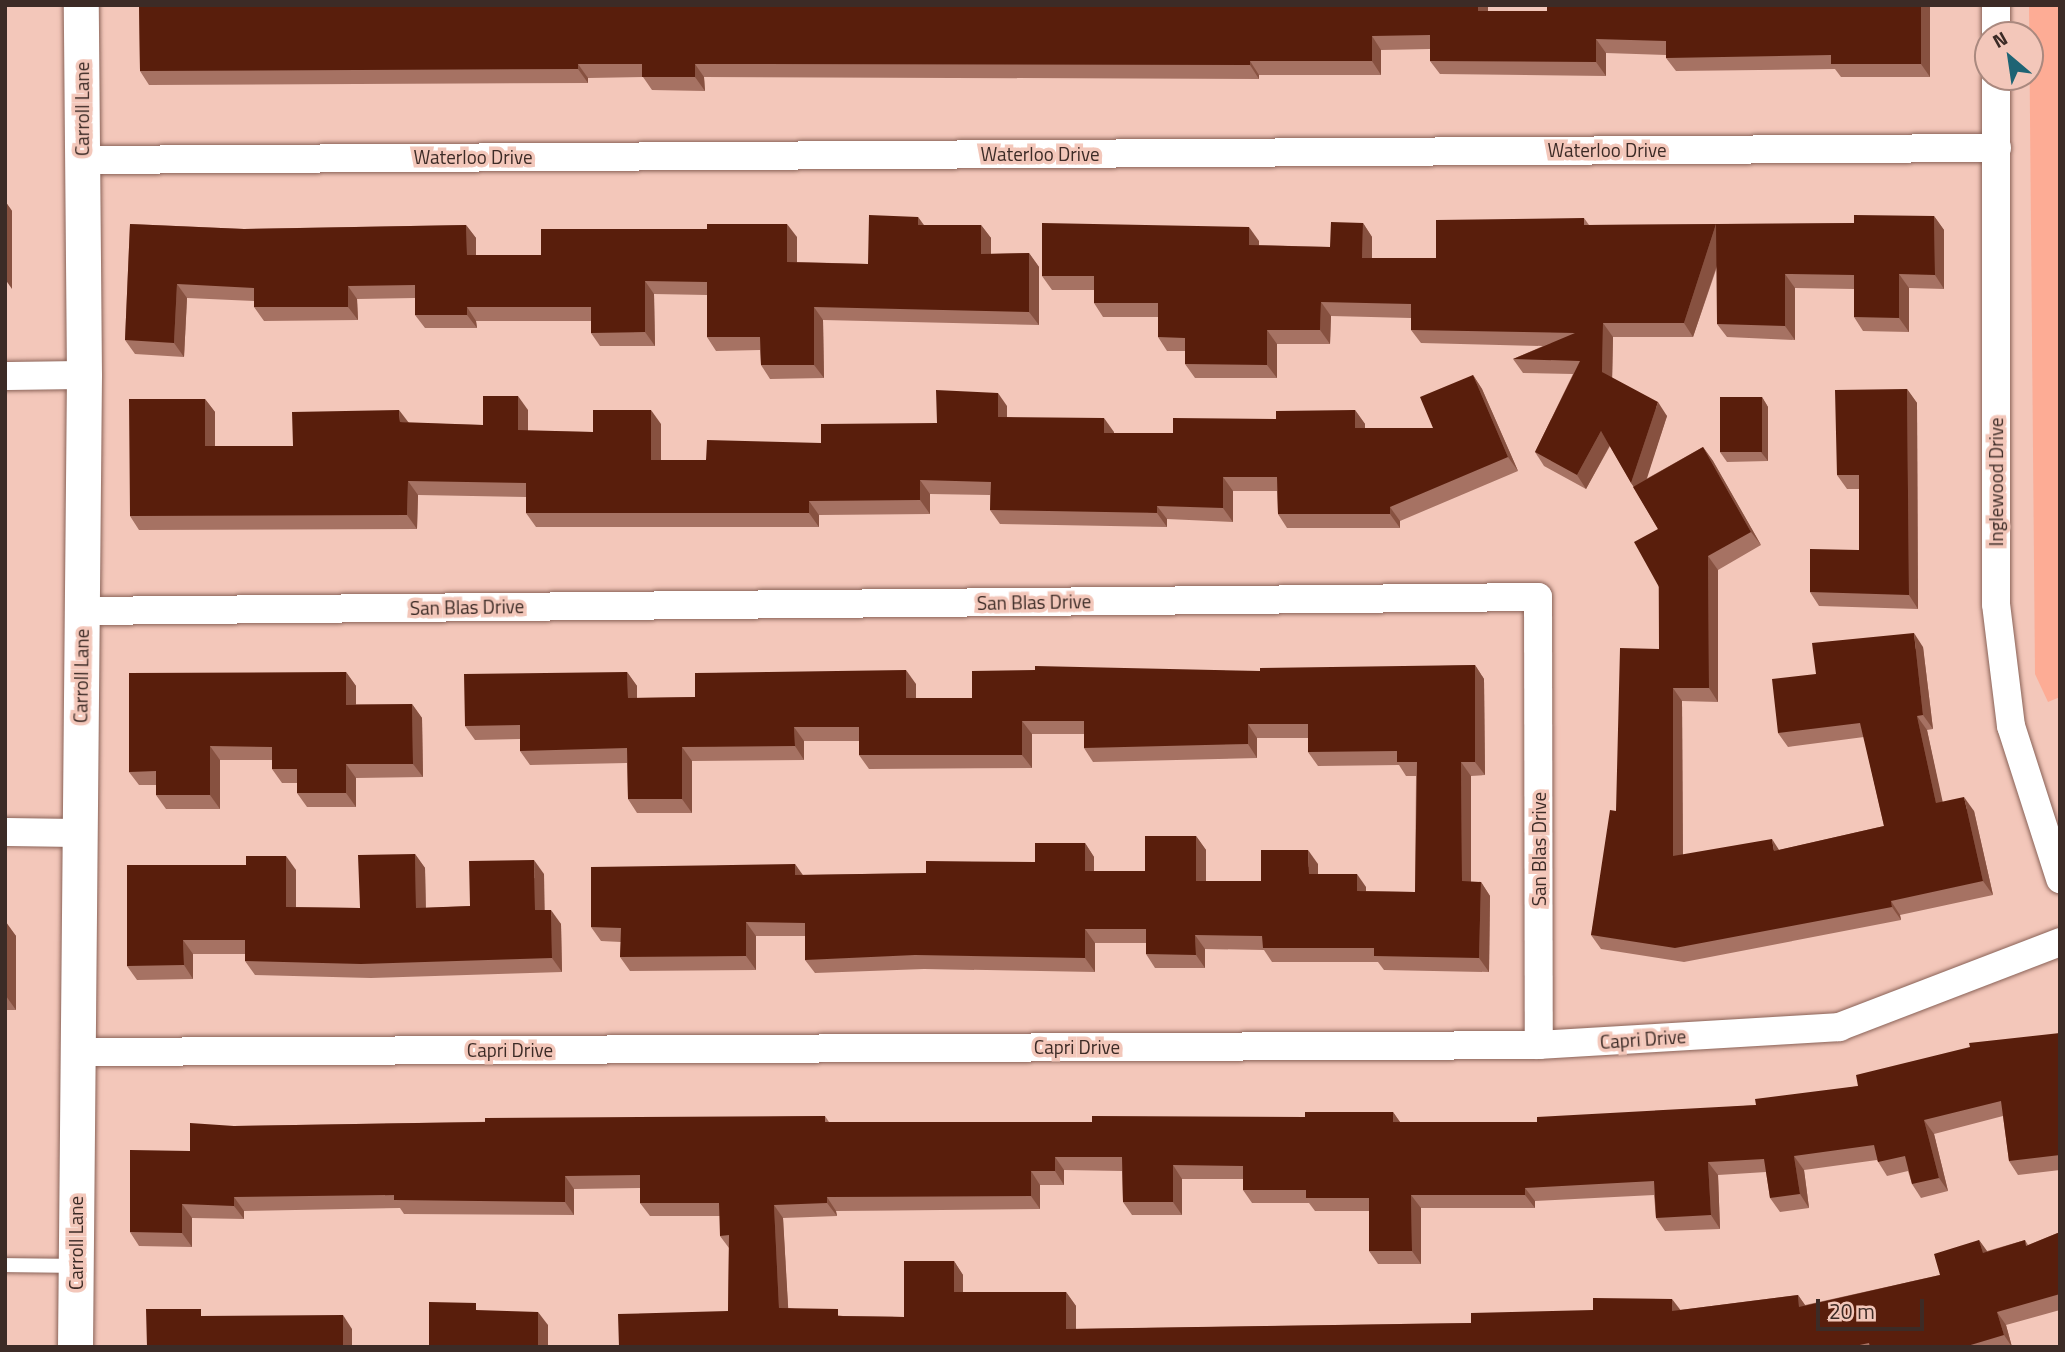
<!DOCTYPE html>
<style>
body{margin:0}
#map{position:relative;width:2065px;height:1352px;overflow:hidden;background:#f3c7ba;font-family:"Titillium Web",sans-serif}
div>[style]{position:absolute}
.green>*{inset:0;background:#fdac95}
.roads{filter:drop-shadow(0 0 2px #896257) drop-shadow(0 0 2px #896257)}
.service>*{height:14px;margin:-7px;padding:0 7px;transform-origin:7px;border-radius:7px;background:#fff}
.minor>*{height:28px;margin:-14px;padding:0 14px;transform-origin:14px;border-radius:14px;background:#fff}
.tertiary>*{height:35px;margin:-17.5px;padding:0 17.5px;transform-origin:17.5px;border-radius:17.5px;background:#fff}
.wall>*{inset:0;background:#a67263;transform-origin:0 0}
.shaded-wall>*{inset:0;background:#875140;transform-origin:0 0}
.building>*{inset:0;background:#591e0c;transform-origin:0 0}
span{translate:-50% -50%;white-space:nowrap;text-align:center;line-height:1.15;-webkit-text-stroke:7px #f3c7ba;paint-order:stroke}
.street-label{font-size:19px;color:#3c2b26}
.frame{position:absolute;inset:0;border:7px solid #3c2b26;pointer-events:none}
.north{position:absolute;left:1974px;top:21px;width:70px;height:70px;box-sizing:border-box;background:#f3c7ba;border:2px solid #aa897f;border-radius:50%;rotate:331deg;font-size:19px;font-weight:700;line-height:28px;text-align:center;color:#3c2b26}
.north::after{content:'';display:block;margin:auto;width:24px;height:32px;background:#1e6474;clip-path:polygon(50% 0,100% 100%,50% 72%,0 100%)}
.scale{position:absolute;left:1816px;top:1299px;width:108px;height:32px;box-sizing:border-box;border:4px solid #3c2b26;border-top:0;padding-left:9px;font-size:21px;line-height:24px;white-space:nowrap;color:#3c2b26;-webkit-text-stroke:5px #f3c7ba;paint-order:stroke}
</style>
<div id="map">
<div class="green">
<i style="clip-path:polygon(2029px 5px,2060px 5px,2060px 697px,2048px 702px,2035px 674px)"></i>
</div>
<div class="roads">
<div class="service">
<i style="left:5px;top:1265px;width:71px;rotate:0.8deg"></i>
</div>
<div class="minor">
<i style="left:1996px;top:5px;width:30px;rotate:90deg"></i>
<i style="left:1996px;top:77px;width:527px;rotate:90deg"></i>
<i style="left:1996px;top:604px;width:123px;rotate:83deg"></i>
<i style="left:2011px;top:726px;width:161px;rotate:72.2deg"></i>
<i style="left:82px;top:160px;width:1915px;rotate:-0.36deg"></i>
<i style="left:5px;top:376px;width:79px;rotate:-0.7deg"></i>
<i style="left:82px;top:611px;width:1456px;rotate:-0.55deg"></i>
<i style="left:1538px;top:597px;width:448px;rotate:89.9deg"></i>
<i style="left:5px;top:832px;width:74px;rotate:0.8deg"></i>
<i style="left:77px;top:1052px;width:1462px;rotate:-0.27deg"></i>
<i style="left:1539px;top:1045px;width:301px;rotate:-3.4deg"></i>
<i style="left:1839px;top:1027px;width:237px;rotate:-21deg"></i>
</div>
<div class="tertiary">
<i style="left:75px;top:1347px;width:972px;rotate:-89.47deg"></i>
<i style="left:84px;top:375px;width:370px;rotate:-90.5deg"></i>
</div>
</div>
<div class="wall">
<i style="clip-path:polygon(139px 5px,1488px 5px,1488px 11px,1547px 11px,1547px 5px,1930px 5px,1930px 77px,1841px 77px,1835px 69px,1676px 71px,1666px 58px,1666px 55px,1606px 53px,1606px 76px,1440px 74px,1430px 61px,1430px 49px,1381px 50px,1381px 75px,1259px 75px,1259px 79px,704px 77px,705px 91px,652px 90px,643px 77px,588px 78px,588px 83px,149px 85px,140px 71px)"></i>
<i style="left:5px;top:201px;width:12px;height:88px;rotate:55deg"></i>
<i style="clip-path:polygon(1934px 216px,1944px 230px,1944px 289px,1909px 288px,1909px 332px,1863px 331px,1854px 317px,1854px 289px,1795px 288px,1795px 340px,1727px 337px,1717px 324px,1717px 267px,1693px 337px,1613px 337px,1612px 378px,1667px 416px,1646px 479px,1703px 447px,1713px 461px,1761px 545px,1718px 570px,1718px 702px,1682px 701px,1683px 855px,1779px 850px,1884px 826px,1864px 737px,1788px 747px,1778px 733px,1816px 674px,1923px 647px,1933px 729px,1927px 730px,1942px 802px,1974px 811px,1993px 895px,1900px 915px,1901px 920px,1684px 962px,1601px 949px,1591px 935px,1616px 811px,1659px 649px,1658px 529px,1610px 446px,1586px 489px,1544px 466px,1535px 452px,1573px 374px,1523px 373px,1513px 359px,1543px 346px,1421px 343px,1411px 330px,1411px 318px,1331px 316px,1330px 344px,1277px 344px,1277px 378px,1195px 378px,1185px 364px,1185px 351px,1167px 351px,1158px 337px,1158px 317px,1103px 317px,1094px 303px,1094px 290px,1052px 290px,1042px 276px,1259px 241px,1259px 245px,1330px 247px,1363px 223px,1372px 237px,1372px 258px,1436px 258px,1584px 218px,1589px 225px,1854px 223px)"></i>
<i style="clip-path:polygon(918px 217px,924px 225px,981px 225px,991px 238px,991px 254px,1029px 253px,1039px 267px,1039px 325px,823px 320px,824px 378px,770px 379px,761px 365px,760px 350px,716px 351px,707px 337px,707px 295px,654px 294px,655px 346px,600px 346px,591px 333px,591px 321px,476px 321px,477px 328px,425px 328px,415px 315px,415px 298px,357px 299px,358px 320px,264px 321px,254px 307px,254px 301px,187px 298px,184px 357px,135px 354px,125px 340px,130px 224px,244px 229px,466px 225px,476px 238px,476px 255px,541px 255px,797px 237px,797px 262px,868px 264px)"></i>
<i style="clip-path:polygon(1473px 375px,1482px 389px,1518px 471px,1400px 521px,1400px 528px,1287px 528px,1278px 514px,1277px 491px,1233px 491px,1233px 522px,1167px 519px,1167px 527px,1000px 524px,990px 510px,990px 495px,930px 494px,930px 514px,819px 515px,819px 527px,536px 527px,526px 513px,526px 497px,418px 495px,417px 529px,139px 530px,130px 516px,205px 399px,215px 412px,215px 446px,293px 446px,409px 423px,483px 425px,528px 410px,528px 431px,593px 432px,661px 424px,661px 460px,706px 460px,821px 443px,937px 423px,1007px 406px,1007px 417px,1114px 432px,1114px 433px,1173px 433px,1276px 419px,1355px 410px,1365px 424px,1365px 428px,1433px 428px)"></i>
<i style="clip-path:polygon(1907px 389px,1917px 403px,1918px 609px,1819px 606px,1810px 592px,1859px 550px,1859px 489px,1847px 489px,1837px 475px)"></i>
<i style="clip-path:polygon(1762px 397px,1768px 407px,1768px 461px,1727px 462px,1720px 452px)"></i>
<i style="clip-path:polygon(1475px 665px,1484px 679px,1485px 775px,1471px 776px,1471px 882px,1481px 882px,1490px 896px,1489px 972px,1384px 970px,1378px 962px,1272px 962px,1264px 950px,1205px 949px,1205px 968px,1155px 968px,1146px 954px,1146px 943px,1095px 943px,1095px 972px,924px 969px,815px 973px,805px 960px,805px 936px,756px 936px,756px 970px,630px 971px,620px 957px,621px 942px,601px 941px,591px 927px,795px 864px,802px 875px,926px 873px,1035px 862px,1085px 843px,1094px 857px,1094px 871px,1145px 871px,1196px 836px,1206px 850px,1206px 881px,1261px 881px,1318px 864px,1318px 874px,1366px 887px,1366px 891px,1415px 892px,1416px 776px,1406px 776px,1399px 765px,1318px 766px,1308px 752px,1308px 738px,1257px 738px,1257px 758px,1093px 762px,1084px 748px,1084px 734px,1032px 734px,1032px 768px,869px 769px,859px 755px,859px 741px,804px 741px,804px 760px,692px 761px,692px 813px,637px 813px,628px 799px,627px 763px,530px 765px,520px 751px,520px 739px,475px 740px,465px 726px,627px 672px,637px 686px,637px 698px,695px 697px,916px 684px,916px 698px,972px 698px,1260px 671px)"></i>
<i style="clip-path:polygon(346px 672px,356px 686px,356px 704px,412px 704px,422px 718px,423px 777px,356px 778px,356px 807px,307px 807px,297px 793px,297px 783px,282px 783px,272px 769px,272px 760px,220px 760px,220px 809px,166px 809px,156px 795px,156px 785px,139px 785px,129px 772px)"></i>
<i style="clip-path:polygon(415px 854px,425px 868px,426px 908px,470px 906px,544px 874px,544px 910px,561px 924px,562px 972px,371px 978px,255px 975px,245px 961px,245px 954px,193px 954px,193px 979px,137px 980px,127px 966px,296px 870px,296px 907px,360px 908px)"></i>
<i style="clip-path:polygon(5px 922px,16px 936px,16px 1010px,5px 1010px)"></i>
<i style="clip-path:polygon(2060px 1033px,2060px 1170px,2018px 1175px,2009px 1161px,2003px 1116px,1934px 1134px,1948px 1191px,1921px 1198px,1912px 1184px,1908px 1171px,1887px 1176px,1877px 1160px,1804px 1170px,1809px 1208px,1780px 1212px,1770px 1198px,1766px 1172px,1718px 1175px,1720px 1229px,1665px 1231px,1656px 1218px,1654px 1195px,1535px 1201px,1535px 1208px,1421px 1208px,1421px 1264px,1378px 1264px,1369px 1251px,1369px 1211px,1315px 1211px,1309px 1203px,1252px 1203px,1243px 1190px,1243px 1179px,1182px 1179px,1182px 1215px,1132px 1215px,1123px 1202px,1122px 1171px,1064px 1170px,1064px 1185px,1040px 1185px,1040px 1209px,836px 1211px,837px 1216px,783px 1218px,788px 1308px,843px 1316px,904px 1317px,954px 1261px,963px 1275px,963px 1292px,1066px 1292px,1076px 1306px,1076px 1329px,1471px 1323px,1680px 1310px,1798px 1295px,1805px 1305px,1940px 1275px,1979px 1240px,1987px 1251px,2025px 1240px,2028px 1245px,2060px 1232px,2060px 1310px,2006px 1325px,2012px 1347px,619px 1347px,728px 1311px,729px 1248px,720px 1236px,720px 1216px,650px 1216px,640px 1203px,640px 1188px,574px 1189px,574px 1215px,404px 1214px,400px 1208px,244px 1211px,244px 1219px,192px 1218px,192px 1247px,139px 1246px,130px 1232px,190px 1151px,234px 1126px,825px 1116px,829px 1122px,1092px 1122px,1305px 1117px,1393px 1112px,1400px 1122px,1537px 1122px,1756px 1105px,1858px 1086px)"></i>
</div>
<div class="shaded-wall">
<i style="clip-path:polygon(1478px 5px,1488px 5px,1488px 24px,1478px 11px)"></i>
<i style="clip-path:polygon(1921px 5px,1930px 5px,1930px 77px,1921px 64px)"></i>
<i style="clip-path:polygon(1372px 36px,1381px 50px,1381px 75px,1372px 61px)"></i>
<i style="clip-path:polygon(1596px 39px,1606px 53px,1606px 76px,1596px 62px)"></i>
<i style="clip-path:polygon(1250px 61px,1259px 75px,1259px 79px,1250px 65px)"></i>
<i style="clip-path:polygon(578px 64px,588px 78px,588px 83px,578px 69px)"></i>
<i style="clip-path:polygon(695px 64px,704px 77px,705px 91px,695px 77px)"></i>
<i style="clip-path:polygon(5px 201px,12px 211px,12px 289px,5px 279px)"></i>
<i style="clip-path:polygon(1934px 216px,1944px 230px,1944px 289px,1935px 275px)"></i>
<i style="clip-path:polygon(918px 217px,927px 230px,918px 225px)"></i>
<i style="clip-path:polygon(1363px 223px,1372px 237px,1372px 272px,1362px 258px)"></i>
<i style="clip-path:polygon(787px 224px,797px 237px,797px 275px,787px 262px)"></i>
<i style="clip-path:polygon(1716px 224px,1726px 238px,1693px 337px,1684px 323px)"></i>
<i style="clip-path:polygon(466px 225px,476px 238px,476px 269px,467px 255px)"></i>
<i style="clip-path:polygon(981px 225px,991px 238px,991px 268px,981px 254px)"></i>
<i style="clip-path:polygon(1249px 227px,1259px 241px,1259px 259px,1249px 245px)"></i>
<i style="clip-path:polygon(1029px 253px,1039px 267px,1039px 325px,1029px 312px)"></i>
<i style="clip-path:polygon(1785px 274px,1795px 288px,1795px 340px,1785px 326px)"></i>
<i style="clip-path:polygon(1899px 274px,1909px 288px,1909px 332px,1899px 318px)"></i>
<i style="clip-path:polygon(645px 281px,654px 294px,655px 346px,645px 332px)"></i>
<i style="clip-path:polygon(177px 284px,187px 298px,184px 357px,174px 343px)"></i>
<i style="clip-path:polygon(348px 286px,357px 299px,358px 320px,348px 307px)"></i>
<i style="clip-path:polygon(1321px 302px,1331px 316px,1330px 344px,1320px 330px)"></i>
<i style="clip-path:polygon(467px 307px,476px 321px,477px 328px,467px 315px)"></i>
<i style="clip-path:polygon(814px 307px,823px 320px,824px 378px,814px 365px)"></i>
<i style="clip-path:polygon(1603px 323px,1613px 337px,1612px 386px,1602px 372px)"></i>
<i style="clip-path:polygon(1267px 330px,1277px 344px,1277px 378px,1267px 365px)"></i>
<i style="clip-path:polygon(1473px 375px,1482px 389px,1518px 471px,1508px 457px)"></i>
<i style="clip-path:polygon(1907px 389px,1917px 403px,1918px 609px,1909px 595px)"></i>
<i style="clip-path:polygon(998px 393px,1007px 406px,1007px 431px,998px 417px)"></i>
<i style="clip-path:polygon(518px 396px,528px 410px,528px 444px,518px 430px)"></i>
<i style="clip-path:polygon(1762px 397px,1768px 407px,1768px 461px,1761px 452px)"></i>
<i style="clip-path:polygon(205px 399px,215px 412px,215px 460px,205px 446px)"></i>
<i style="clip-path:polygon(1658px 402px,1667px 416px,1641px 497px,1631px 483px)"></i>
<i style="clip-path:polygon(399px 410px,409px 423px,400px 422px)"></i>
<i style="clip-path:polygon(651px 410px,661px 424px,661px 474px,651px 460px)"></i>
<i style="clip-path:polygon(1355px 410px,1365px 424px,1365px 441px,1355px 428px)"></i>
<i style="clip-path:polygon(1104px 418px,1114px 432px,1114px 447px,1104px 433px)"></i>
<i style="clip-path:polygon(1601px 431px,1610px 445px,1586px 489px,1577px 475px)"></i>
<i style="clip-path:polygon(1703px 447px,1713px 461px,1761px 545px,1751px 532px)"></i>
<i style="clip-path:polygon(1223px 477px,1233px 491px,1233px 522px,1223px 508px)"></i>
<i style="clip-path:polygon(920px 480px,930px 494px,930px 514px,920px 500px)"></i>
<i style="clip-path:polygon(408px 481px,418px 495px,417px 529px,407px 515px)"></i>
<i style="clip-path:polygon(809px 501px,819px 515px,819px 527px,809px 513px)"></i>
<i style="clip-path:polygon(1157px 506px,1167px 519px,1167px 527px,1157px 513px)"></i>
<i style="clip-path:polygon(1390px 507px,1400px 521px,1400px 528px,1390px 514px)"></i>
<i style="clip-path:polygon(1708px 556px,1718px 570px,1718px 702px,1709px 688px)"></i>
<i style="clip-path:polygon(1914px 633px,1923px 647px,1933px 729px,1923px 715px)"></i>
<i style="left:5px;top:662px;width:1px;height:58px"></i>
<i style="clip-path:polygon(1475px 665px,1484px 679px,1485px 775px,1475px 762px)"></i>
<i style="clip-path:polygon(906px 670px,916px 684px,916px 712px,906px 698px)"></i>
<i style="clip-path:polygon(346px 672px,356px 686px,356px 718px,346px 705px)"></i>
<i style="clip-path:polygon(627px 672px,637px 686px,637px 712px,628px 698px)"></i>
<i style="clip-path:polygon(1673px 688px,1682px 701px,1683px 870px,1673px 856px)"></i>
<i style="clip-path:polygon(412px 704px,422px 718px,423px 777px,413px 764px)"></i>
<i style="clip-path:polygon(1917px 716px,1927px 730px,1946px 817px,1936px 803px)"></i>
<i style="clip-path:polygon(1022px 721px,1032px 734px,1032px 768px,1022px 755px)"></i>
<i style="clip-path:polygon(1248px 724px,1257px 738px,1257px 758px,1248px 744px)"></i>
<i style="clip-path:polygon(794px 727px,804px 741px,804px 760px,795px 746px)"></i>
<i style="clip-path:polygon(210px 746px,220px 760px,220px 809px,210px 795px)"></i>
<i style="clip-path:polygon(682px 747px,692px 761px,692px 813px,682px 799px)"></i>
<i style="clip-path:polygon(1461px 762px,1471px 776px,1471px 895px,1462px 881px)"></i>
<i style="clip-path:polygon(346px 764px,356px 778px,356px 807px,346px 793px)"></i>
<i style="clip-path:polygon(1964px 797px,1974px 811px,1993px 895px,1983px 881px)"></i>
<i style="clip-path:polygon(1196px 836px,1206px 850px,1206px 895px,1196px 881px)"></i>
<i style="clip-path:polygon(1772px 839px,1781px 853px,1774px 851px)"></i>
<i style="clip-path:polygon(1085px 843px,1094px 857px,1094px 885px,1085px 871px)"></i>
<i style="clip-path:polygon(1308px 850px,1318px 864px,1318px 887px,1309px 874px)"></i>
<i style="clip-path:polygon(415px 854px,425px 868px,426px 922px,416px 908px)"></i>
<i style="clip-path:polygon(286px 856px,296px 870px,296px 921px,286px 907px)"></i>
<i style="clip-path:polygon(534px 860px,544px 874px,545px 924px,535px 910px)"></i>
<i style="clip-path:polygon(795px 864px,805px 878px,795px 875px)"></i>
<i style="clip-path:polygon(1357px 874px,1366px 887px,1366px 905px,1357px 891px)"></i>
<i style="clip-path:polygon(1481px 882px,1490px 896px,1489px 972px,1479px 958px)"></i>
<i style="clip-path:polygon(1891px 901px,1900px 915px,1901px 920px,1892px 907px)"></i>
<i style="clip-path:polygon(551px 910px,561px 924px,562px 972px,552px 958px)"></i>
<i style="clip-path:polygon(6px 922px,16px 936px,16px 1010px,6px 996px)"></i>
<i style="clip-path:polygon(746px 922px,756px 936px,756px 970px,746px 956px)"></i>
<i style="clip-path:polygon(1085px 929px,1095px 943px,1095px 972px,1085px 958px)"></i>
<i style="clip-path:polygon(1195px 935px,1205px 949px,1205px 968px,1196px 955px)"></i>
<i style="clip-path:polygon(183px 940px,193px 954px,193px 979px,184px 965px)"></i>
<i style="clip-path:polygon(1393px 1112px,1402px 1125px,1393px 1122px)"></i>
<i style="clip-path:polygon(1924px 1120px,1934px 1134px,1948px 1191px,1939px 1178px)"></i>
<i style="clip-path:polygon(1794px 1156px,1804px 1170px,1809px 1208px,1800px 1194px)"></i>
<i style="clip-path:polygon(1055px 1157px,1064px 1170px,1064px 1185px,1055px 1171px)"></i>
<i style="clip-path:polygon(1708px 1162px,1718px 1175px,1720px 1229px,1711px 1215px)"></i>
<i style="clip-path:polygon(1173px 1165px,1182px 1179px,1182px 1215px,1173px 1202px)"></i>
<i style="clip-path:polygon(1031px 1171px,1040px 1185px,1040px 1209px,1031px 1196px)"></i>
<i style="clip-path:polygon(565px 1176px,574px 1189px,574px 1215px,565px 1202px)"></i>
<i style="clip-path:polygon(1525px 1188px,1535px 1201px,1535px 1208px,1525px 1195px)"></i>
<i style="clip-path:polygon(1411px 1195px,1421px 1208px,1421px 1264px,1412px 1251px)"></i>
<i style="clip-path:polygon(234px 1197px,244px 1211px,244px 1219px,234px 1206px)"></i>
<i style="clip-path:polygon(827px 1197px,836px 1211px,837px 1216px,827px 1203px)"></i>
<i style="clip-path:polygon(182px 1204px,192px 1218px,192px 1247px,182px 1233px)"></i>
<i style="clip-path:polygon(774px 1205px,783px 1218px,789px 1322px,779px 1308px)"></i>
<i style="clip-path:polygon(1979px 1240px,1989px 1254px,1983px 1253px)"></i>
<i style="clip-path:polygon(954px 1261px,963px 1275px,963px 1306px,954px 1292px)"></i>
<i style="clip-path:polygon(1066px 1292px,1076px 1306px,1076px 1342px,1066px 1329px)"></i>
<i style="clip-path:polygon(1798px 1295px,1807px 1308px,1799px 1307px)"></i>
<i style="clip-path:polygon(1672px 1299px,1682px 1312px,1672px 1311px)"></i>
<i style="clip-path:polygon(538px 1312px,548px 1325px,548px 1347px,538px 1347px)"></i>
<i style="clip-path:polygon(1997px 1312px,2006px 1325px,2012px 1347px,2004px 1335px)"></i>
<i style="clip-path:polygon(343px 1315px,352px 1329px,352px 1347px,343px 1347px)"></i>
</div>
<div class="building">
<i style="clip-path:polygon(139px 5px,1478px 5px,1478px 11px,1547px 11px,1547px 5px,1921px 5px,1921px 64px,1831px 64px,1831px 55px,1666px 58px,1666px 41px,1596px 39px,1596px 62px,1430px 61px,1430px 35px,1372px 36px,1372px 61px,1250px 61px,1250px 65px,695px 64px,695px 77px,642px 77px,642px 64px,578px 64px,578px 69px,140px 71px)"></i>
<i style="clip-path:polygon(869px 215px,918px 217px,918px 225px,981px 225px,981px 254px,1029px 253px,1029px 312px,814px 307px,814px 365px,761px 365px,760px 337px,707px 337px,707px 282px,645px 281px,645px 332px,591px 333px,591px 307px,467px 307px,467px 315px,415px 315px,415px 285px,348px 286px,348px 307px,254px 307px,254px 288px,177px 284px,174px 343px,125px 340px,130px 224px,244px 229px,466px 225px,467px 255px,541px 255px,541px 229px,707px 229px,707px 224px,787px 224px,787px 262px,868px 264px)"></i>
<i style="clip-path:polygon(1854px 215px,1934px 216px,1935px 275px,1899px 274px,1899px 318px,1854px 317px,1854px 275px,1785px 274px,1785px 326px,1717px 324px,1716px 224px,1854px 223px)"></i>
<i style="clip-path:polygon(1584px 218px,1584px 225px,1716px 224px,1684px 323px,1603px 323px,1602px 372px,1658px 402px,1631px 483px,1601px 431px,1577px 475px,1535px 452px,1580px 361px,1513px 359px,1575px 333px,1411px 330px,1411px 304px,1321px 302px,1320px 330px,1267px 330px,1267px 365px,1185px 364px,1185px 338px,1158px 337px,1158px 303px,1094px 303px,1094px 276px,1042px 276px,1042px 223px,1249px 227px,1249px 245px,1330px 247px,1331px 222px,1363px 223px,1362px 258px,1436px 258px,1436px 220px)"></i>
<i style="clip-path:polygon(1473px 375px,1508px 457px,1390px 507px,1390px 514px,1278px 514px,1277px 477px,1223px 477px,1223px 508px,1157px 506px,1157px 513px,990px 510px,991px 482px,920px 480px,920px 500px,809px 501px,809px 513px,526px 513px,526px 483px,408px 481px,407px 515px,130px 516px,129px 399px,205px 399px,205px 446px,293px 446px,292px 412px,399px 410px,400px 422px,483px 425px,483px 396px,518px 396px,518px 430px,593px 432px,593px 410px,651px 410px,651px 460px,706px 460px,707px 440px,821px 443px,821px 424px,937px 423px,936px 390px,998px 393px,998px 417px,1104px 418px,1104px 433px,1173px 433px,1173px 418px,1276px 419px,1276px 411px,1355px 410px,1355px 428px,1433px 428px,1420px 397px)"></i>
<i style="clip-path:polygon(1907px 389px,1909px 595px,1810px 592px,1810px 549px,1859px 550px,1859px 475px,1837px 475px,1835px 390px)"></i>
<i style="left:1720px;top:397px;width:42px;height:55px"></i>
<i style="clip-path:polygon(1703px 447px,1751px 532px,1708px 556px,1709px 688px,1673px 688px,1673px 856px,1772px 839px,1774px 851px,1884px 826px,1860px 723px,1778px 733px,1772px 679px,1816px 674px,1812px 643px,1914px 633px,1923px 715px,1917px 716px,1936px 803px,1964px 797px,1983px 881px,1891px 901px,1892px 907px,1675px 948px,1591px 935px,1610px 810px,1616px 811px,1620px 648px,1659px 649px,1659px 587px,1634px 542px,1658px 529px,1633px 487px)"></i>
<i style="clip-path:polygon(1475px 665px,1475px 762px,1461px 762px,1462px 881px,1481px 882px,1479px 958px,1374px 956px,1374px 948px,1263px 948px,1262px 936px,1195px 935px,1196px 955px,1146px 954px,1146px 929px,1085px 929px,1085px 958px,915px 955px,805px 960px,805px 923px,746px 922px,746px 956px,620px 957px,621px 928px,591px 927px,591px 867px,795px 864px,795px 875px,926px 873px,926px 861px,1035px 862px,1035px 843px,1085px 843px,1085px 871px,1145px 871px,1145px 836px,1196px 836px,1196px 881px,1261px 881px,1261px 850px,1308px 850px,1309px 874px,1357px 874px,1357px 891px,1415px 892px,1417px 762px,1397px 762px,1397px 751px,1308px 752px,1308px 724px,1248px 724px,1248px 744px,1084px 748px,1084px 721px,1022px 721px,1022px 755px,859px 755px,859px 727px,794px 727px,795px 746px,682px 747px,682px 799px,628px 799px,627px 748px,520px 751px,520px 725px,465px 726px,464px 674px,627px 672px,628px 698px,695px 697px,695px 673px,906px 670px,906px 698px,972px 698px,972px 671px,1035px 670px,1035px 666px,1260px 671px,1260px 668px)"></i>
<i style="clip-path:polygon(346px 672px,346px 705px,412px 704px,413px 764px,346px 764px,346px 793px,297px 793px,297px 769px,272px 769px,272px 747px,210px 746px,210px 795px,156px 795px,156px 771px,129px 772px,129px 673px)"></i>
<i style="clip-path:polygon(415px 854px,416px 908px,470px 906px,469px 861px,534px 860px,535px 910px,551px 910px,552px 958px,361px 964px,245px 961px,245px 940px,183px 940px,184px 965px,127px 966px,127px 865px,246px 865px,246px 856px,286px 856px,286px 907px,360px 908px,358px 855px)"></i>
<i style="left:5px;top:922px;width:1px;height:74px"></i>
<i style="clip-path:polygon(2060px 1033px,2060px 1155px,2009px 1161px,2001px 1101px,1924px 1120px,1939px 1178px,1912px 1184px,1905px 1156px,1878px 1162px,1874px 1145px,1794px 1156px,1800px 1194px,1770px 1198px,1764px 1159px,1708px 1162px,1711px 1215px,1656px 1218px,1654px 1181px,1525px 1188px,1525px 1195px,1411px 1195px,1412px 1251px,1369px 1251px,1369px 1198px,1306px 1198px,1306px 1190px,1243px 1190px,1243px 1166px,1173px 1165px,1173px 1202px,1123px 1202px,1122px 1157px,1055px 1157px,1055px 1171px,1031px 1171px,1031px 1196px,827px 1197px,827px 1203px,774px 1205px,779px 1308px,838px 1309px,838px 1316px,904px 1317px,904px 1261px,954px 1261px,954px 1292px,1066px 1292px,1066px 1329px,1471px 1323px,1471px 1313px,1593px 1310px,1593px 1298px,1672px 1299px,1672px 1311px,1798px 1295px,1799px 1307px,1940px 1275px,1934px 1254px,1979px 1240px,1983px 1253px,2025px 1240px,2026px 1246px,2060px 1232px,2060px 1294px,1997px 1312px,2004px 1335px,1964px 1347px,1870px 1347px,1869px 1343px,1850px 1347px,619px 1347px,618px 1314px,728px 1311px,729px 1235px,720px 1236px,719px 1203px,640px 1203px,640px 1175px,565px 1176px,565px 1202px,394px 1200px,394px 1195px,234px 1197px,234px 1206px,182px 1204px,182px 1233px,130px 1232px,130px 1150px,190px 1151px,190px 1123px,234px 1126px,485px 1122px,485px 1118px,825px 1116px,825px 1122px,1092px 1122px,1092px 1116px,1305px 1117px,1305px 1112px,1393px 1112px,1393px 1122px,1537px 1122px,1537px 1117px,1756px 1105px,1755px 1099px,1858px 1086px,1856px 1075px,1970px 1047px,1969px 1043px)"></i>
<i style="clip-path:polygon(429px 1302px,476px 1303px,476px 1310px,538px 1312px,538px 1347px,429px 1347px)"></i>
<i style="clip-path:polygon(146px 1309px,201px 1309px,201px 1316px,343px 1315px,343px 1347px,147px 1347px)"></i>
</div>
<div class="street-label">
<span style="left:82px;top:109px;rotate:-90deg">Carroll Lane</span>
<span style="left:1607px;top:150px">Waterloo Drive</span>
<span style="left:1040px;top:154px">Waterloo Drive</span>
<span style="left:473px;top:157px">Waterloo Drive</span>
<span style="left:1996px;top:482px;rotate:-90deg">Inglewood Drive</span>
<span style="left:1034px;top:602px;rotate:-1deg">San Blas Drive</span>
<span style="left:467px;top:607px;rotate:-1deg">San Blas Drive</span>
<span style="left:81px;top:676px;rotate:-89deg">Carroll Lane</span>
<span style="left:1539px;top:849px;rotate:-90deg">San Blas Drive</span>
<span style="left:1643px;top:1039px;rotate:-4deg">Capri Drive</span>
<span style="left:1077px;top:1047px">Capri Drive</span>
<span style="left:510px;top:1050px">Capri Drive</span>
<span style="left:76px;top:1243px;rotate:-90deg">Carroll Lane</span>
</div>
<div class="frame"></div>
<div class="north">N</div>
<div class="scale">20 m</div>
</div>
